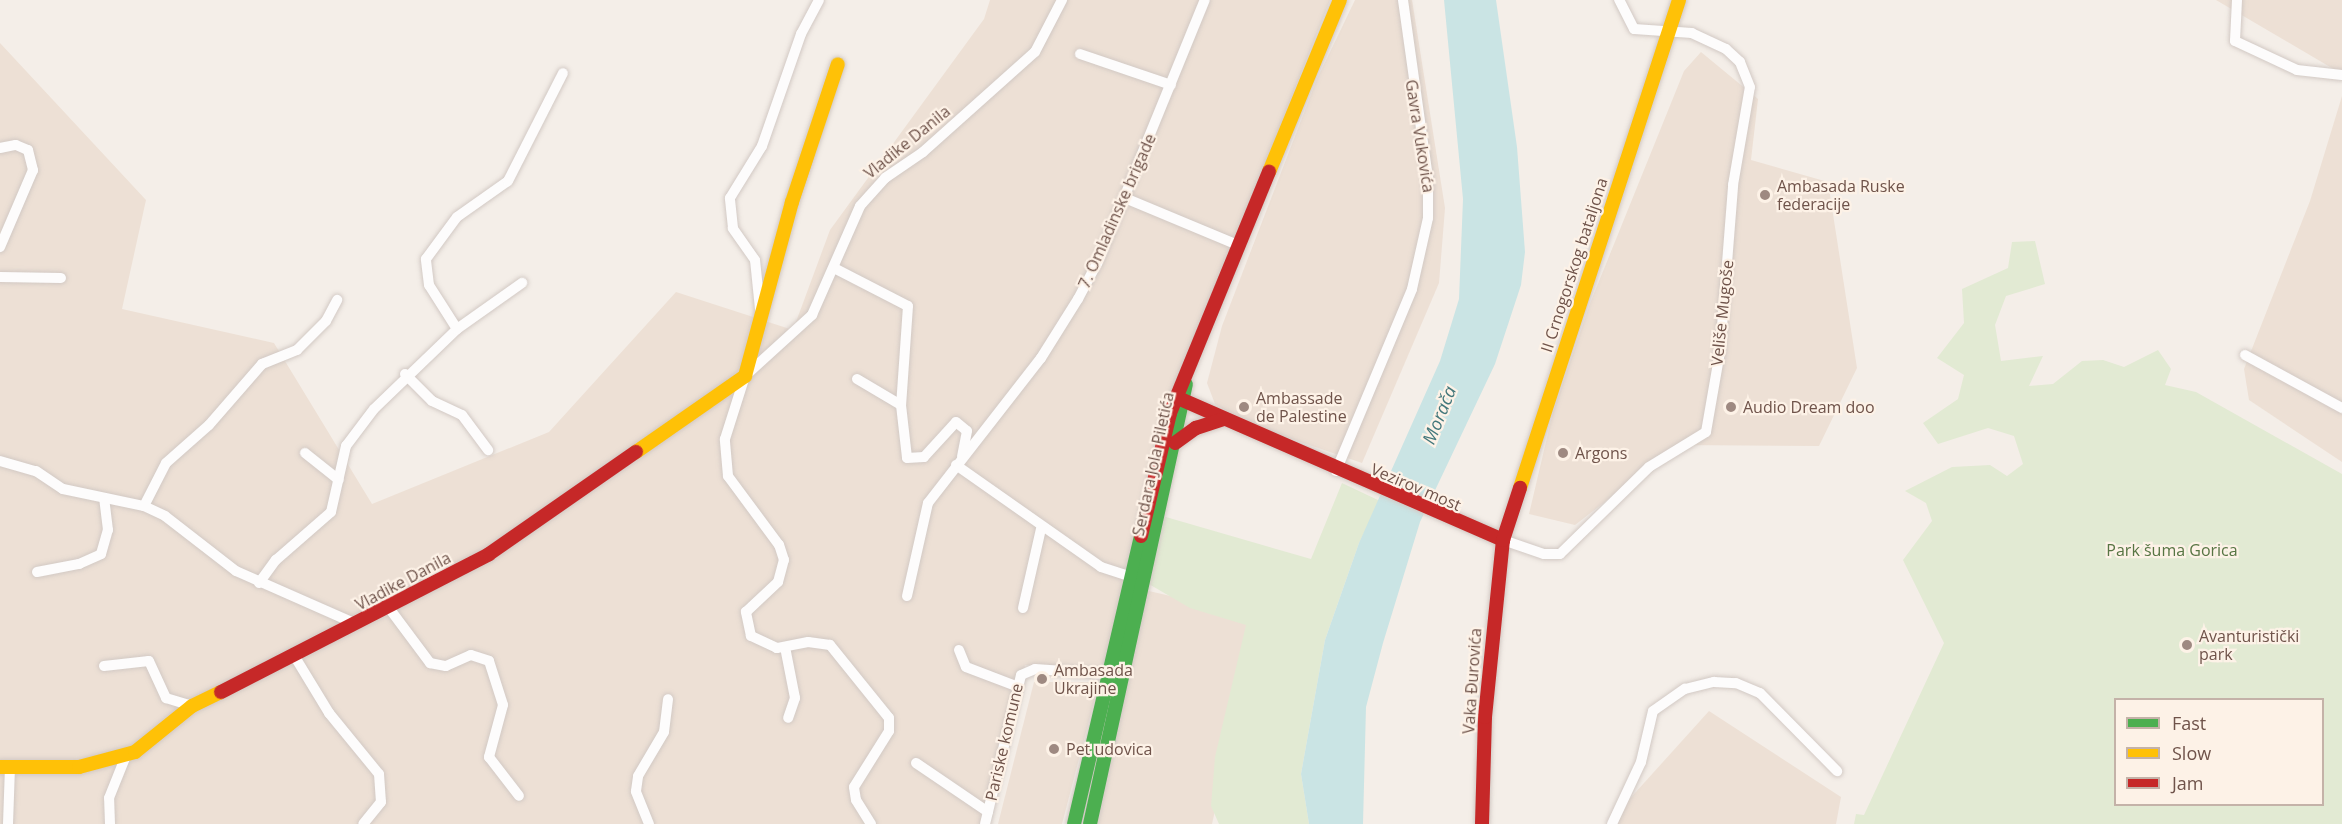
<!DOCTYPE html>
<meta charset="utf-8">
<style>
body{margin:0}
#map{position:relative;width:2342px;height:824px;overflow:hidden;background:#f4eee8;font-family:"Open Sans",sans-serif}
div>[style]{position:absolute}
.residential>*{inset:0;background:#ede0d5}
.green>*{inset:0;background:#e2ead3}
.water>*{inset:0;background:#cae4e4}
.roads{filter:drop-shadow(0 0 2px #d2c9c4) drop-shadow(0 0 2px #d2c9c4)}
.street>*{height:10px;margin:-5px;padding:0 5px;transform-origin:5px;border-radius:5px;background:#fdfcfc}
.fast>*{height:14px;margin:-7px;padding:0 7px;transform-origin:7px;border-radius:7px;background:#4caf50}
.slow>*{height:14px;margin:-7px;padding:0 7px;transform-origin:7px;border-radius:7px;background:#ffc107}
.jam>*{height:14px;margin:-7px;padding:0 7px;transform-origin:7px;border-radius:7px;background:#c62828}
.dots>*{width:16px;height:16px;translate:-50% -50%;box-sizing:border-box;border:3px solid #fdf2e7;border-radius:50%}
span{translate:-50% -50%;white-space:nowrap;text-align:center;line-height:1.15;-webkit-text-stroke:4.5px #fdf2e7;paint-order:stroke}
.street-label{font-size:16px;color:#6f534a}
.poi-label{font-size:16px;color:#6f534a}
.left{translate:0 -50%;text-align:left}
.park-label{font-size:16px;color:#577543}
.water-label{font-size:18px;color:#43777b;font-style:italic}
.legend{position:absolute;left:2114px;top:698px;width:210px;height:108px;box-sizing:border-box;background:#fdf2e7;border:2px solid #c4b2a8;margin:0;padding:8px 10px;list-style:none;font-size:18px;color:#6f534a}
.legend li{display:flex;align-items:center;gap:12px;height:30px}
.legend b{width:30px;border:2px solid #c4b2a8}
</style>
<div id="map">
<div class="residential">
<i style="clip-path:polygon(990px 0,1330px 0,1161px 428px,1103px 667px,1025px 665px,988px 824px,0 824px,0 43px,146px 200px,122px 309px,274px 343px,372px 504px,549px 432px,676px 292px,793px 330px,830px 230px,984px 19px)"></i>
<i style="clip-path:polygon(1355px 0,1412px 0,1445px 208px,1439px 283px,1362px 463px,1248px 424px,1215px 404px,1207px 383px,1222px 326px,1317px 79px)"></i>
<i style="clip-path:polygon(2216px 0,2342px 0,2342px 74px)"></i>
<i style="clip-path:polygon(1701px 52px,1758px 99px,1751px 160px,1828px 182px,1857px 368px,1819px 446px,1678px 445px,1575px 525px,1529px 514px,1553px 412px,1591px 301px,1684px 71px)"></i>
<i style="clip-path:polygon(2342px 96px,2342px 462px,2249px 400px,2244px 369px,2310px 201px)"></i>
<i style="clip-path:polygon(1140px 589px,1258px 616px,1212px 824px,1097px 824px,1109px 730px)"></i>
<i style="clip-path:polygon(1034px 682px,1099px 682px,1062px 824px,998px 824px)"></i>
<i style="clip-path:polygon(1709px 711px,1841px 797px,1836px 824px,1607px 824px)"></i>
</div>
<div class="green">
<i style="clip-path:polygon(evenodd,2035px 241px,2045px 284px,2006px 296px,1995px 325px,2001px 361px,2043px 356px,2029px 386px,2053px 384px,2082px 361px,2103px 360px,2124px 367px,2158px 350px,2171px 369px,2165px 385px,2196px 392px,2342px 474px,2342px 824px,1854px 824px,1856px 814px,1864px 815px,1944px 643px,1903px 560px,1932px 521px,1926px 503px,1905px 491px,1952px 467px,1990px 465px,2007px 476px,2023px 464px,2014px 436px,1988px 428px,1938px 444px,1923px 423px,1958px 399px,1964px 375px,1937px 358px,1964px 323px,1962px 289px,2008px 268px,2012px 242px,2035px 241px,2116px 700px,2322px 700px,2322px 804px,2116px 804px,2116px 700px)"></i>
<i style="clip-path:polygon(1342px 483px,1380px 501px,1359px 543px,1325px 640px,1301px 774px,1309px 824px,1219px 824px,1211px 806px,1215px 757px,1246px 625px,1190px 608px,1142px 580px,1159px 515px,1311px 559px)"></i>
</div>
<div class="water">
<i style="clip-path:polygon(1444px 0,1496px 0,1517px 147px,1525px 252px,1521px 285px,1495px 364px,1420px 522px,1383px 643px,1366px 707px,1363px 824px,1309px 824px,1301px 774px,1325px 640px,1359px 543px,1440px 361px,1459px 299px,1463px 199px)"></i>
</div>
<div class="roads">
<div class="street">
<i style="left:2237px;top:0;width:41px;rotate:92.8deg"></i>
<i style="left:2235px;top:41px;width:68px;rotate:25.1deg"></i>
<i style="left:2297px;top:70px;width:45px;rotate:6.3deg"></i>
<i style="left:1080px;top:54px;width:96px;rotate:18.8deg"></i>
<i style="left:0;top:148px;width:16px;rotate:-11deg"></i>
<i style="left:16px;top:145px;width:13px;rotate:23deg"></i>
<i style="left:28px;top:150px;width:21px;rotate:76deg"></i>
<i style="left:33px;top:170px;width:84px;rotate:113.2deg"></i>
<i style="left:1125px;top:198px;width:122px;rotate:22.6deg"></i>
<i style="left:834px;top:268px;width:83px;rotate:27.2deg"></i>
<i style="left:908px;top:306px;width:99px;rotate:94deg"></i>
<i style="left:0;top:277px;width:61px;rotate:0.9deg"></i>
<i style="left:760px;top:309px;width:49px;rotate:-95.8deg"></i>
<i style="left:755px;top:260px;width:39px;rotate:-125deg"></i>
<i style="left:733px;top:228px;width:30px;rotate:-96deg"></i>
<i style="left:730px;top:198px;width:61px;rotate:-58.4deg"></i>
<i style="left:762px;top:146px;width:119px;rotate:-70.8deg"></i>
<i style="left:801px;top:34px;width:38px;rotate:-62deg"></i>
<i style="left:457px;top:329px;width:52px;rotate:-122.5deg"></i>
<i style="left:429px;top:285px;width:26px;rotate:-97deg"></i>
<i style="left:426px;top:259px;width:52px;rotate:-53.6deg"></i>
<i style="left:457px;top:217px;width:62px;rotate:-35.2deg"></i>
<i style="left:508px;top:181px;width:121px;rotate:-63deg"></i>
<i style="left:2245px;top:355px;width:111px;rotate:28.7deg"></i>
<i style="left:405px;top:374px;width:38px;rotate:45deg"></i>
<i style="left:432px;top:401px;width:33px;rotate:25deg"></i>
<i style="left:462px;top:415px;width:44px;rotate:53.4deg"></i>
<i style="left:857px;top:379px;width:51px;rotate:30.6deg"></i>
<i style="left:901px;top:405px;width:53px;rotate:83.5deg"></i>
<i style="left:907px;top:458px;width:17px;rotate:-3deg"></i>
<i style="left:924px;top:457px;width:47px;rotate:-47.6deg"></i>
<i style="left:956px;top:422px;width:14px;rotate:39deg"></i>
<i style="left:967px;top:431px;width:26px;rotate:101deg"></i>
<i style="left:305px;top:453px;width:43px;rotate:38.5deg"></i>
<i style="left:0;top:461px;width:37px;rotate:16deg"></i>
<i style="left:36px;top:471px;width:32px;rotate:34deg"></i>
<i style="left:63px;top:489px;width:83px;rotate:11.9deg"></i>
<i style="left:144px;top:506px;width:23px;rotate:25deg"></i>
<i style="left:165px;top:516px;width:90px;rotate:37.8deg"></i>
<i style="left:236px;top:571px;width:131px;rotate:23.8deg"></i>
<i style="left:956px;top:465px;width:177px;rotate:35.1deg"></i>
<i style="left:1101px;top:567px;width:38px;rotate:18deg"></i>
<i style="left:1336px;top:471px;width:197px;rotate:-67.3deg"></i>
<i style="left:1412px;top:289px;width:73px;rotate:-77.3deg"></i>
<i style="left:1428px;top:218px;width:40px;rotate:-90deg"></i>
<i style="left:1428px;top:178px;width:180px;rotate:-98deg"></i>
<i style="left:144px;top:506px;width:48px;rotate:-62.9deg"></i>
<i style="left:166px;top:463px;width:57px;rotate:-41.5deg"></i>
<i style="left:209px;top:425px;width:81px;rotate:-49deg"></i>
<i style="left:262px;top:364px;width:38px;rotate:-22deg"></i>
<i style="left:297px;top:350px;width:41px;rotate:-45deg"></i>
<i style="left:326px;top:321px;width:24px;rotate:-62deg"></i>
<i style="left:1503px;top:540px;width:43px;rotate:18.9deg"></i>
<i style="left:1544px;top:554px;width:16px"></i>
<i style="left:1560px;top:554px;width:124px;rotate:-44.3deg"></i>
<i style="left:1649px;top:467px;width:67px;rotate:-31.6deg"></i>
<i style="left:1706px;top:432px;width:81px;rotate:-80.1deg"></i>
<i style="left:1720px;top:352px;width:168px;rotate:-85.5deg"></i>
<i style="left:1733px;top:185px;width:99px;rotate:-80.2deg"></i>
<i style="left:1750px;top:87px;width:27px;rotate:-112deg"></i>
<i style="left:1740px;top:62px;width:19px;rotate:-137deg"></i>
<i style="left:1726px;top:49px;width:38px;rotate:-155deg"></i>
<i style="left:1692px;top:33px;width:58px;rotate:-176.1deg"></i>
<i style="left:1634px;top:29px;width:33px;rotate:-117deg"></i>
<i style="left:37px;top:572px;width:43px;rotate:-10.8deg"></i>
<i style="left:79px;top:564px;width:24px;rotate:-24deg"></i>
<i style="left:101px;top:554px;width:25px;rotate:-74deg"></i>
<i style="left:108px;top:530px;width:32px;rotate:-97deg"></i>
<i style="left:259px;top:583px;width:29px;rotate:-54deg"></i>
<i style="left:276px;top:560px;width:73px;rotate:-41.1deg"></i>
<i style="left:331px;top:512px;width:68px;rotate:-77.2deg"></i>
<i style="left:346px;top:446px;width:46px;rotate:-52.9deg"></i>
<i style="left:374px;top:409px;width:115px;rotate:-43.9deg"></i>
<i style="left:457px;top:329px;width:80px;rotate:-35.3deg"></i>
<i style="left:907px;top:596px;width:95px;rotate:-77.3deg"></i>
<i style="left:928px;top:503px;width:184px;rotate:-52.1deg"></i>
<i style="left:1041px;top:358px;width:70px;rotate:-57.9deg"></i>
<i style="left:1078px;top:299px;width:40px;rotate:-62deg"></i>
<i style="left:1097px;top:264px;width:285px;rotate:-67.8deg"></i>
<i style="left:389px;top:608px;width:69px;rotate:53.3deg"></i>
<i style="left:430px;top:663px;width:16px;rotate:11deg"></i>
<i style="left:446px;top:666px;width:27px;rotate:-24deg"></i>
<i style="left:471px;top:655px;width:19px;rotate:18deg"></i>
<i style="left:489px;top:661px;width:46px;rotate:72.3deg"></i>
<i style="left:503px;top:705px;width:54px;rotate:105.1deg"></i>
<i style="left:489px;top:757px;width:49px;rotate:52.4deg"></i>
<i style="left:1023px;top:608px;width:81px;rotate:-77.2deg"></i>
<i style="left:785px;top:647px;width:52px;rotate:78.9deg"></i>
<i style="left:795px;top:698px;width:21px;rotate:109deg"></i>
<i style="left:959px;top:650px;width:18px;rotate:68deg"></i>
<i style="left:966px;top:667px;width:53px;rotate:20.8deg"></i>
<i style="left:295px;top:657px;width:66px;rotate:58.7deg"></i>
<i style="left:329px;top:713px;width:79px;rotate:50.7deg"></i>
<i style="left:379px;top:774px;width:28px;rotate:86deg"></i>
<i style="left:381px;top:802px;width:28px;rotate:129deg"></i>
<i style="left:104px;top:666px;width:45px;rotate:-6.3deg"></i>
<i style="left:149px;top:661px;width:41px;rotate:65.3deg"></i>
<i style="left:166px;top:698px;width:27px;rotate:17deg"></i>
<i style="left:916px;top:763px;width:87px;rotate:34.2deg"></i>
<i style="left:8px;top:824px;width:56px;rotate:-88deg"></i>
<i style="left:110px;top:824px;width:26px;rotate:-92deg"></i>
<i style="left:109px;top:798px;width:43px;rotate:-68.2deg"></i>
<i style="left:649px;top:824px;width:35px;rotate:-112deg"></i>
<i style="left:636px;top:791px;width:15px;rotate:-82deg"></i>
<i style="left:638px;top:776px;width:51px;rotate:-59.4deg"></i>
<i style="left:664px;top:732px;width:33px;rotate:-83deg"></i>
<i style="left:871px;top:824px;width:28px;rotate:-122deg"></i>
<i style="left:856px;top:800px;width:13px;rotate:-99deg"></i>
<i style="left:854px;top:787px;width:66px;rotate:-58deg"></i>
<i style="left:889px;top:731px;width:13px;rotate:-90deg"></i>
<i style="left:889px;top:718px;width:94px;rotate:-128.9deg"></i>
<i style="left:830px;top:645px;width:22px;rotate:-172deg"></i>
<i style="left:808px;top:642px;width:32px;rotate:169deg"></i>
<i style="left:777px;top:648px;width:29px;rotate:-155deg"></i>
<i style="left:751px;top:636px;width:25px;rotate:-102deg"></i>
<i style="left:746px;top:612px;width:44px;rotate:-43.2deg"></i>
<i style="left:778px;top:582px;width:23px;rotate:-75deg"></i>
<i style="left:784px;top:560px;width:16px;rotate:-108deg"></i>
<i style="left:779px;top:545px;width:86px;rotate:-126.5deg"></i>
<i style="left:728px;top:476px;width:37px;rotate:-95deg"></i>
<i style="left:725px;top:439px;width:66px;rotate:-72.4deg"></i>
<i style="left:745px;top:376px;width:91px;rotate:-42.3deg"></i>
<i style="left:812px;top:315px;width:119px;rotate:-66.2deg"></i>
<i style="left:860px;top:206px;width:38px;rotate:-48deg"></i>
<i style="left:885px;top:178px;width:46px;rotate:-34.4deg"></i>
<i style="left:923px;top:152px;width:150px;rotate:-41.8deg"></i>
<i style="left:1035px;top:52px;width:59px;rotate:-62.6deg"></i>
<i style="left:985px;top:824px;width:153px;rotate:-76.4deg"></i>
<i style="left:1021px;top:675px;width:15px;rotate:-23deg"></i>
<i style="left:1035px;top:669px;width:72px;rotate:4deg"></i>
<i style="left:1612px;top:824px;width:68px;rotate:-64.9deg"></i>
<i style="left:1641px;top:762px;width:52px;rotate:-76.8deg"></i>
<i style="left:1653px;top:711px;width:39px;rotate:-35deg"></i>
<i style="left:1685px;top:689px;width:30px;rotate:-14deg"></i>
<i style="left:1714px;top:682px;width:22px;rotate:3deg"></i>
<i style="left:1736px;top:683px;width:26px;rotate:23deg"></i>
<i style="left:1760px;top:693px;width:110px;rotate:45.4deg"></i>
</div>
<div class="fast">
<i style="left:1074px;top:824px;width:296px;rotate:-76.9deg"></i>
<i style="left:1090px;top:824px;width:450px;rotate:-77.7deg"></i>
</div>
<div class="slow">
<i style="left:1269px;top:172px;width:186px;rotate:-67.6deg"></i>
<i style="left:636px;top:452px;width:133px;rotate:-34.9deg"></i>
<i style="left:745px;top:376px;width:180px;rotate:-74.9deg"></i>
<i style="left:792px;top:202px;width:145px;rotate:-71.6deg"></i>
<i style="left:1520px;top:488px;width:513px;rotate:-71.95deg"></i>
<i style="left:0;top:767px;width:79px"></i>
<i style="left:79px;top:767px;width:58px;rotate:-15deg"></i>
<i style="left:135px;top:752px;width:73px;rotate:-38.9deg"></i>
<i style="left:192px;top:706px;width:32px;rotate:-26deg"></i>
</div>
<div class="jam">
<i style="left:1178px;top:398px;width:355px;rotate:23.6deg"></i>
<i style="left:1175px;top:443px;width:26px;rotate:-36deg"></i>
<i style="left:1196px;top:428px;width:28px;rotate:-18deg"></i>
<i style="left:1141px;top:536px;width:126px;rotate:-76.7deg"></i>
<i style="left:1170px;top:413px;width:261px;rotate:-67.7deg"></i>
<i style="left:221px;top:692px;width:301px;rotate:-27.2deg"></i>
<i style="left:489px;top:554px;width:179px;rotate:-34.8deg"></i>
<i style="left:1482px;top:824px;width:107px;rotate:-88.4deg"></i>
<i style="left:1485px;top:717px;width:178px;rotate:-84.2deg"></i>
<i style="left:1503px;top:540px;width:55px;rotate:-71.9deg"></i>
</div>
</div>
<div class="dots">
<i style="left:1765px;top:195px;background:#9e8981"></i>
<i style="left:1244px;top:407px;background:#9e8981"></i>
<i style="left:1731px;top:407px;background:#9e8981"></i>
<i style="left:1563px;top:453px;background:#9e8981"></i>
<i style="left:2187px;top:645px;background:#9e8981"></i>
<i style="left:1042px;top:679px;background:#9e8981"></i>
<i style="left:1054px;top:749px;background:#9e8981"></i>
</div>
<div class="street-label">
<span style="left:1420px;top:136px;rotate:81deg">Gavra Vukovića</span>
<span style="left:907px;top:142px;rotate:-39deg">Vladike Danila</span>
<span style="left:1117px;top:211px;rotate:-66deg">7. Omladinske brigade</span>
<span style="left:1574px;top:265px;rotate:-72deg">II Crnogorskog bataljona</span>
<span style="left:1722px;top:313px;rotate:-84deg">Veliše Mugoše</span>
<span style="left:1153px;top:464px;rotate:-78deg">Serdara Jola Piletića</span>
<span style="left:1416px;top:487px;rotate:23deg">Vezirov most</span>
<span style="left:403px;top:581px;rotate:-28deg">Vladike Danila</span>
<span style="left:1472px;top:681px;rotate:-86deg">Vaka Đurovića</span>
<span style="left:1004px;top:742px;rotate:-77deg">Pariske komune</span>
</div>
<div class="poi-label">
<span class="left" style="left:1777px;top:195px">Ambasada Ruske<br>federacije</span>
<span class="left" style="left:1256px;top:407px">Ambassade<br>de Palestine</span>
<span class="left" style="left:1743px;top:407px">Audio Dream doo</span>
<span class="left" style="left:1575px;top:453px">Argons</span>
<span class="left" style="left:2199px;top:645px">Avanturistički<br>park</span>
<span class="left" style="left:1054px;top:679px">Ambasada<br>Ukrajine</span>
<span class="left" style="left:1066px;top:749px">Pet udovica</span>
</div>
<div class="park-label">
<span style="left:2172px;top:550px">Park šuma Gorica</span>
</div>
<div class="water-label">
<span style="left:1439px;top:415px;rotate:-68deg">Morača</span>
</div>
<ul class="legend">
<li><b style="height:8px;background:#4caf50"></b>Fast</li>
<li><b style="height:8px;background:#ffc107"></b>Slow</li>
<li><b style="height:8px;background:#c62828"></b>Jam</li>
</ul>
</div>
